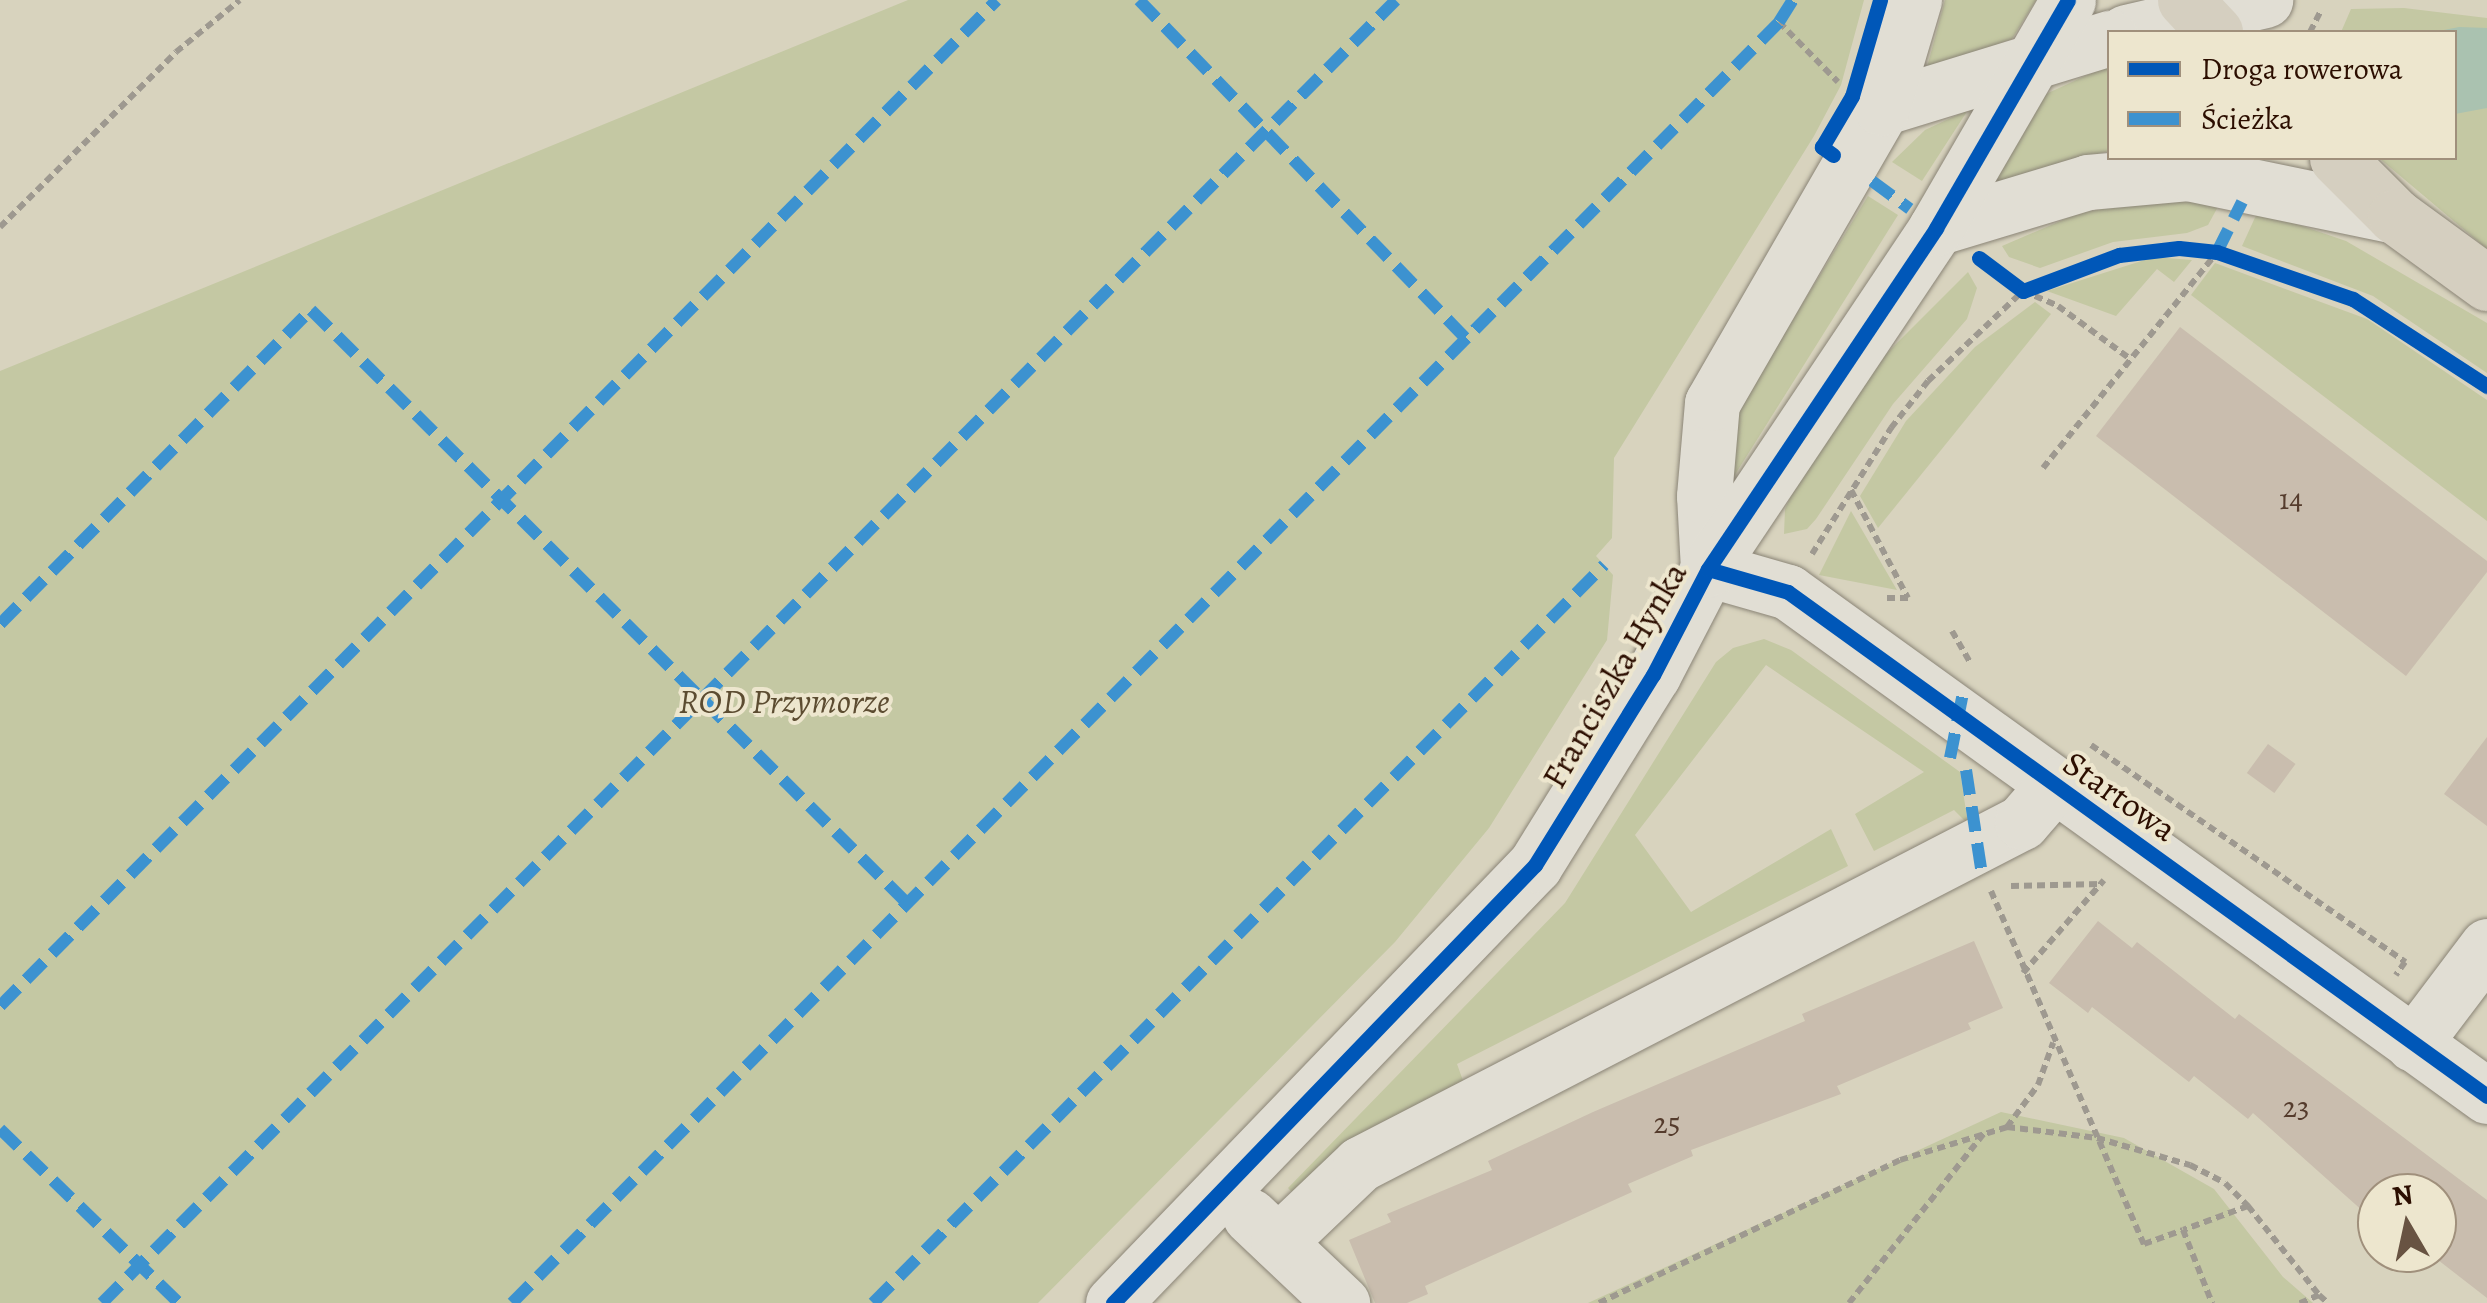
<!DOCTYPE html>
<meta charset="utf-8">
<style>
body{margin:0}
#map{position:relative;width:2487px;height:1303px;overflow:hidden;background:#d8d3be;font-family:Alegreya,serif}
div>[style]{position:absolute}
.green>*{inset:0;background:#c4c8a3}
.water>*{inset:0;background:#aac2b0}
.building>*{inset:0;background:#c9bdae;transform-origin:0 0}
.path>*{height:6px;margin-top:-3px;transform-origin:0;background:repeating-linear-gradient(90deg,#9e9990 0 8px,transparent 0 13px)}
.roads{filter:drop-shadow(0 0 2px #8a8476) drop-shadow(0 0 2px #8a8476)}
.minor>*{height:55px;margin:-27.5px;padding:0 27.5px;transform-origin:27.5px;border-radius:27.5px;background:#e1ded4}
.major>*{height:55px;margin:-27.5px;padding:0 27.5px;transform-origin:27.5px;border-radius:27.5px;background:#d5cfc0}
.quiet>*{height:12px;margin-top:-6px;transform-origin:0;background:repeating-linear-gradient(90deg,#3c92d0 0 25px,transparent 0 37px)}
.cycleway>*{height:15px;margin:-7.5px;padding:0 7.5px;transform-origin:7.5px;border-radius:7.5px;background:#0057b8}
span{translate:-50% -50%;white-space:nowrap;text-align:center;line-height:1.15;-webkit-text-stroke:8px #ede6ce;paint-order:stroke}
.number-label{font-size:30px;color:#553c2d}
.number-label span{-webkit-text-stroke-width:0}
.street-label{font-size:35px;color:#2c0e00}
.park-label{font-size:35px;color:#5c4c31;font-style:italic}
.legend{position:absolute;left:2107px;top:30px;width:350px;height:130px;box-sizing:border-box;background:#ede6ce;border:2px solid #a0907c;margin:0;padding:12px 18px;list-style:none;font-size:30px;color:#2c0e00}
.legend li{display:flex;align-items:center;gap:20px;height:50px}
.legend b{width:50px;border:2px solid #a0907c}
.north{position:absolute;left:2357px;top:1173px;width:100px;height:100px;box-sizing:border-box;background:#ede6ce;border:2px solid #a0907c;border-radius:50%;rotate:351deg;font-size:28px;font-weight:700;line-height:40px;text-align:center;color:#2c0e00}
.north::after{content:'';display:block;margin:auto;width:35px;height:45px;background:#685342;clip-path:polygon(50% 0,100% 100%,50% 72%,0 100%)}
</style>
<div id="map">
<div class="green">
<i style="clip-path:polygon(908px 0,1864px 0,1841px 85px,1814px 136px,1614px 458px,1612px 538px,1596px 556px,1613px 575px,1607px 640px,1489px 828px,1395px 942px,1038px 1303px,0 1303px,0 371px)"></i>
<i style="clip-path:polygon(1945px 0,2036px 0,2012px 39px,1926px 71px)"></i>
<i style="clip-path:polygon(2404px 8px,2487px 18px,2487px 249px,2379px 158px,2454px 158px,2454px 32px,2341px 32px,2351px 9px)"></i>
<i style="clip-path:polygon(2109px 65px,2109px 151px,2049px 166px,1974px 203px,2046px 94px)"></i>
<i style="clip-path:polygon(1968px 110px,1922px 181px,1892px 162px,1925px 130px)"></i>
<i style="clip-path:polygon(1868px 196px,1898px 215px,1721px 497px,1725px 431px)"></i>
<i style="clip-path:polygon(2161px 199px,2220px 203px,2208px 225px,2187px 233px,2113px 242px,2040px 268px,2009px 257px,2002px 246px,2079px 213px)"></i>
<i style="clip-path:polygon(2258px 211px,2346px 241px,2487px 323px,2487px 373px,2373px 296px,2242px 246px)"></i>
<i style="clip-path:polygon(2154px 257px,2192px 260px,2174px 282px,2157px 269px,2116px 316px,2047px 291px)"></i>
<i style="clip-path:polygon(2215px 263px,2367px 319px,2487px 400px,2487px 521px,2191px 295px)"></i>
<i style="clip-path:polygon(1968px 272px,1977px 288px,1967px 319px,1893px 404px,1816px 519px,1807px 529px,1784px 534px,1785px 509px,1800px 476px,1883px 357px)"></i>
<i style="clip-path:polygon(2035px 302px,2051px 314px,1878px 528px,1860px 496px,1906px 421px,1975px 347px)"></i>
<i style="clip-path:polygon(1851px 511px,1897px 590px,1819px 575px)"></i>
<i style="clip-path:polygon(1764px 639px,1791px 650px,1960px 772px,1968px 824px,1954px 810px,1874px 851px,1855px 814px,1924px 772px,1766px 665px,1635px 835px,1691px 912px,1831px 829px,1848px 866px,1457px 1064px,1466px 1089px,1301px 1202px,1288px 1188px,1565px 903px,1716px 662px,1733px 648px)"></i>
<i style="clip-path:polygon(2001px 1112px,2124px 1138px,2214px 1189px,2283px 1277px,2313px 1303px,1588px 1303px)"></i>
</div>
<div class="water">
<i style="clip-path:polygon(2459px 27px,2487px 28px,2487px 108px,2455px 114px,2454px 32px,2434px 32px)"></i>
</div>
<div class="building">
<i style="clip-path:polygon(2180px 327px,2487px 561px,2487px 572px,2406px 676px,2096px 436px)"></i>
<i style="clip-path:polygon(2487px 737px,2487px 826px,2444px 794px)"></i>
<i style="left:2268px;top:744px;width:34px;height:36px;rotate:36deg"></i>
<i style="clip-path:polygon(2098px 921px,2132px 948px,2137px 942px,2235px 1019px,2239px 1014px,2487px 1200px,2487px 1298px,2429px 1253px,2437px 1253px,2437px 1193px,2377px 1193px,2374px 1221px,2253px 1113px,2248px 1119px,2194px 1076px,2189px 1082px,2092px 1007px,2088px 1013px,2049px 983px)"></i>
<i style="clip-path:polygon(1974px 941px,2003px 1008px,1968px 1023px,1971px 1029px,1837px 1086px,1841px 1094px,1691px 1150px,1693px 1156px,1628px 1184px,1632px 1192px,1425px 1286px,1428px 1294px,1407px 1303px,1375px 1303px,1349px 1240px,1391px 1222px,1387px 1214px,1492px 1170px,1488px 1161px,1593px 1112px,1805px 1021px,1802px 1014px)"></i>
</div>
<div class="path">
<i style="left:1779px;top:22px;width:84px;rotate:45.5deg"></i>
<i style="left:2310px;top:32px;width:22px;rotate:-63deg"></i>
<i style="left:0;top:227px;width:248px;rotate:-44.8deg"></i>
<i style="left:176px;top:52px;width:82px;rotate:-39.1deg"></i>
<i style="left:2043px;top:468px;width:277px;rotate:-51.1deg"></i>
<i style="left:1851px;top:490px;width:122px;rotate:62.2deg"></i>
<i style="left:1908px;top:598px;width:25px;rotate:180deg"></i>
<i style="left:1812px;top:554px;width:149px;rotate:-57.9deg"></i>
<i style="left:1891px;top:428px;width:60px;rotate:-51.8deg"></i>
<i style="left:1928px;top:381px;width:131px;rotate:-43.5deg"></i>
<i style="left:2023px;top:291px;width:38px;rotate:23deg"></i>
<i style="left:2058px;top:306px;width:88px;rotate:36.2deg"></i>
<i style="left:1952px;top:631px;width:36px;rotate:60deg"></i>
<i style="left:2091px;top:745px;width:382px;rotate:34.6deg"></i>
<i style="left:2405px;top:962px;width:16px;rotate:125deg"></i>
<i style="left:2011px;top:886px;width:90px;rotate:-1.3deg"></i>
<i style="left:1991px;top:891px;width:385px;rotate:66.6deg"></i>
<i style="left:2144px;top:1244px;width:41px;rotate:-19.7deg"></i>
<i style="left:2183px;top:1230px;width:79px;rotate:68.3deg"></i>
<i style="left:2023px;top:973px;width:123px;rotate:-48.9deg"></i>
<i style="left:2007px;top:1127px;width:91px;rotate:7deg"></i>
<i style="left:2097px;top:1138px;width:97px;rotate:16.2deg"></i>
<i style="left:2190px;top:1165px;width:39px;rotate:27deg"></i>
<i style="left:2225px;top:1183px;width:33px;rotate:45deg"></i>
<i style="left:2248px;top:1206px;width:69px;rotate:159.7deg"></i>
<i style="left:2248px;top:1206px;width:114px;rotate:51.4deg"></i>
<i style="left:2319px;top:1295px;width:21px;rotate:157deg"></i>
<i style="left:2319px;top:1295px;width:12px;rotate:42deg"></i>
<i style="left:1599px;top:1303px;width:333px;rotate:-25.4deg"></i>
<i style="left:1900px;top:1160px;width:112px;rotate:-17.1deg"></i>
<i style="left:2007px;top:1127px;width:52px;rotate:-53.6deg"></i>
<i style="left:2038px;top:1085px;width:45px;rotate:-70.3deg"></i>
<i style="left:1849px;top:1303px;width:218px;rotate:-51.5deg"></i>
</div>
<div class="roads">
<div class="minor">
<i style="left:2126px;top:32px;width:143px;rotate:-13deg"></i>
<i style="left:1882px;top:108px;width:239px;rotate:-17.1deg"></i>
<i style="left:1936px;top:228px;width:159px;rotate:-16.8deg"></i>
<i style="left:2088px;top:182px;width:100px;rotate:-5.1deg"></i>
<i style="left:2188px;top:173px;width:211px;rotate:11.7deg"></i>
<i style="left:1708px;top:569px;width:83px;rotate:16deg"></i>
<i style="left:1788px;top:592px;width:862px;rotate:35.79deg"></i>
<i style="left:1708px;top:569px;width:73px;rotate:-93.1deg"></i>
<i style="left:1704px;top:496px;width:93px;rotate:-85.1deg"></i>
<i style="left:1712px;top:403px;width:340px;rotate:-60deg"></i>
<i style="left:1882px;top:108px;width:113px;rotate:-73.5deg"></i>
<i style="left:2413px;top:1044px;width:123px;rotate:-52.9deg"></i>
<i style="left:1250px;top:1216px;width:127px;rotate:43.4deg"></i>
<i style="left:1278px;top:1242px;width:113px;rotate:-43.6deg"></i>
<i style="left:1360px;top:1164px;width:745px;rotate:-27.32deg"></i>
<i style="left:2022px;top:822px;width:49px;rotate:-49.1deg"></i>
<i style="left:1113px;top:1303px;width:608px;rotate:-46.07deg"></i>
<i style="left:1535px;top:865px;width:224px;rotate:-58.2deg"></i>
<i style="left:1653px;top:675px;width:119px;rotate:-62.6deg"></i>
<i style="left:1708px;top:569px;width:410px;rotate:-56.2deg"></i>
<i style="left:1936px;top:228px;width:263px;rotate:-59.9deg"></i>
</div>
<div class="major">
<i style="left:2185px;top:0;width:44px;rotate:46.8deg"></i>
<i style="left:2337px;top:158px;width:82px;rotate:45deg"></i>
<i style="left:2395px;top:216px;width:114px;rotate:36.1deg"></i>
</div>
</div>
<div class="quiet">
<i style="left:1139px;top:0;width:471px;rotate:46deg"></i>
<i style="left:1872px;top:181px;width:47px;rotate:36.4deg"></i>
<i style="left:2217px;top:252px;width:56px;rotate:-63.4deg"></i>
<i style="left:0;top:624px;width:442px;rotate:-45.3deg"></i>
<i style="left:311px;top:310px;width:841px;rotate:44.86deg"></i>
<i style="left:1950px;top:758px;width:66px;rotate:-78.7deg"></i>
<i style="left:1966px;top:770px;width:105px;rotate:81.3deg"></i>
<i style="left:0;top:1006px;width:1416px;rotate:-45.26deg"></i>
<i style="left:0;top:1129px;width:250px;rotate:44.2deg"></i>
<i style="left:102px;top:1303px;width:1836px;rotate:-45.2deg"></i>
<i style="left:512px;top:1303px;width:1802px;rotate:-45.31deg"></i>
<i style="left:1779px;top:22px;width:26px;rotate:-58deg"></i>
<i style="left:873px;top:1303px;width:1039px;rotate:-45.27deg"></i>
</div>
<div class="cycleway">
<i style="left:1833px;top:155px;width:14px;rotate:-144deg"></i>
<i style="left:1822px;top:147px;width:59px;rotate:-59.5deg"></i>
<i style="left:1852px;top:96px;width:100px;rotate:-73.7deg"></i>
<i style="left:1979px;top:258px;width:55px;rotate:36.9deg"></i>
<i style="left:2023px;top:291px;width:103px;rotate:-20.6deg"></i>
<i style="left:2119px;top:255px;width:60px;rotate:-6.7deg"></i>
<i style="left:2179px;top:248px;width:38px;rotate:6deg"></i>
<i style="left:2217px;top:252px;width:144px;rotate:19.1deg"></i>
<i style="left:2353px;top:299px;width:160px;rotate:33deg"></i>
<i style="left:1708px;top:569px;width:83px;rotate:16deg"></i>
<i style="left:1788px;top:592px;width:862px;rotate:35.79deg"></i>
<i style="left:1113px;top:1303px;width:608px;rotate:-46.07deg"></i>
<i style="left:1535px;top:865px;width:224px;rotate:-58.2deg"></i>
<i style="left:1653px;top:675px;width:119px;rotate:-62.6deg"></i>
<i style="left:1708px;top:569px;width:410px;rotate:-56.2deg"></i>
<i style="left:1936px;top:228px;width:263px;rotate:-59.9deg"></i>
</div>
<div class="number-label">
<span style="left:2291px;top:499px">14</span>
<span style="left:2296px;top:1107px">23</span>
<span style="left:1667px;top:1123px">25</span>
</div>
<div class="street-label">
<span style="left:1614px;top:675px;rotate:-60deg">Franciszka Hynka</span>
<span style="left:2120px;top:796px;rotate:35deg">Startowa</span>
</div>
<div class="park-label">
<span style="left:784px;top:701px">ROD Przymorze</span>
</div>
<ul class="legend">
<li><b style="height:12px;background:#0057b8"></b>Droga rowerowa</li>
<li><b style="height:12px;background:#3c92d0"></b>Ścieżka</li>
</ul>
<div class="north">N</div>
</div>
